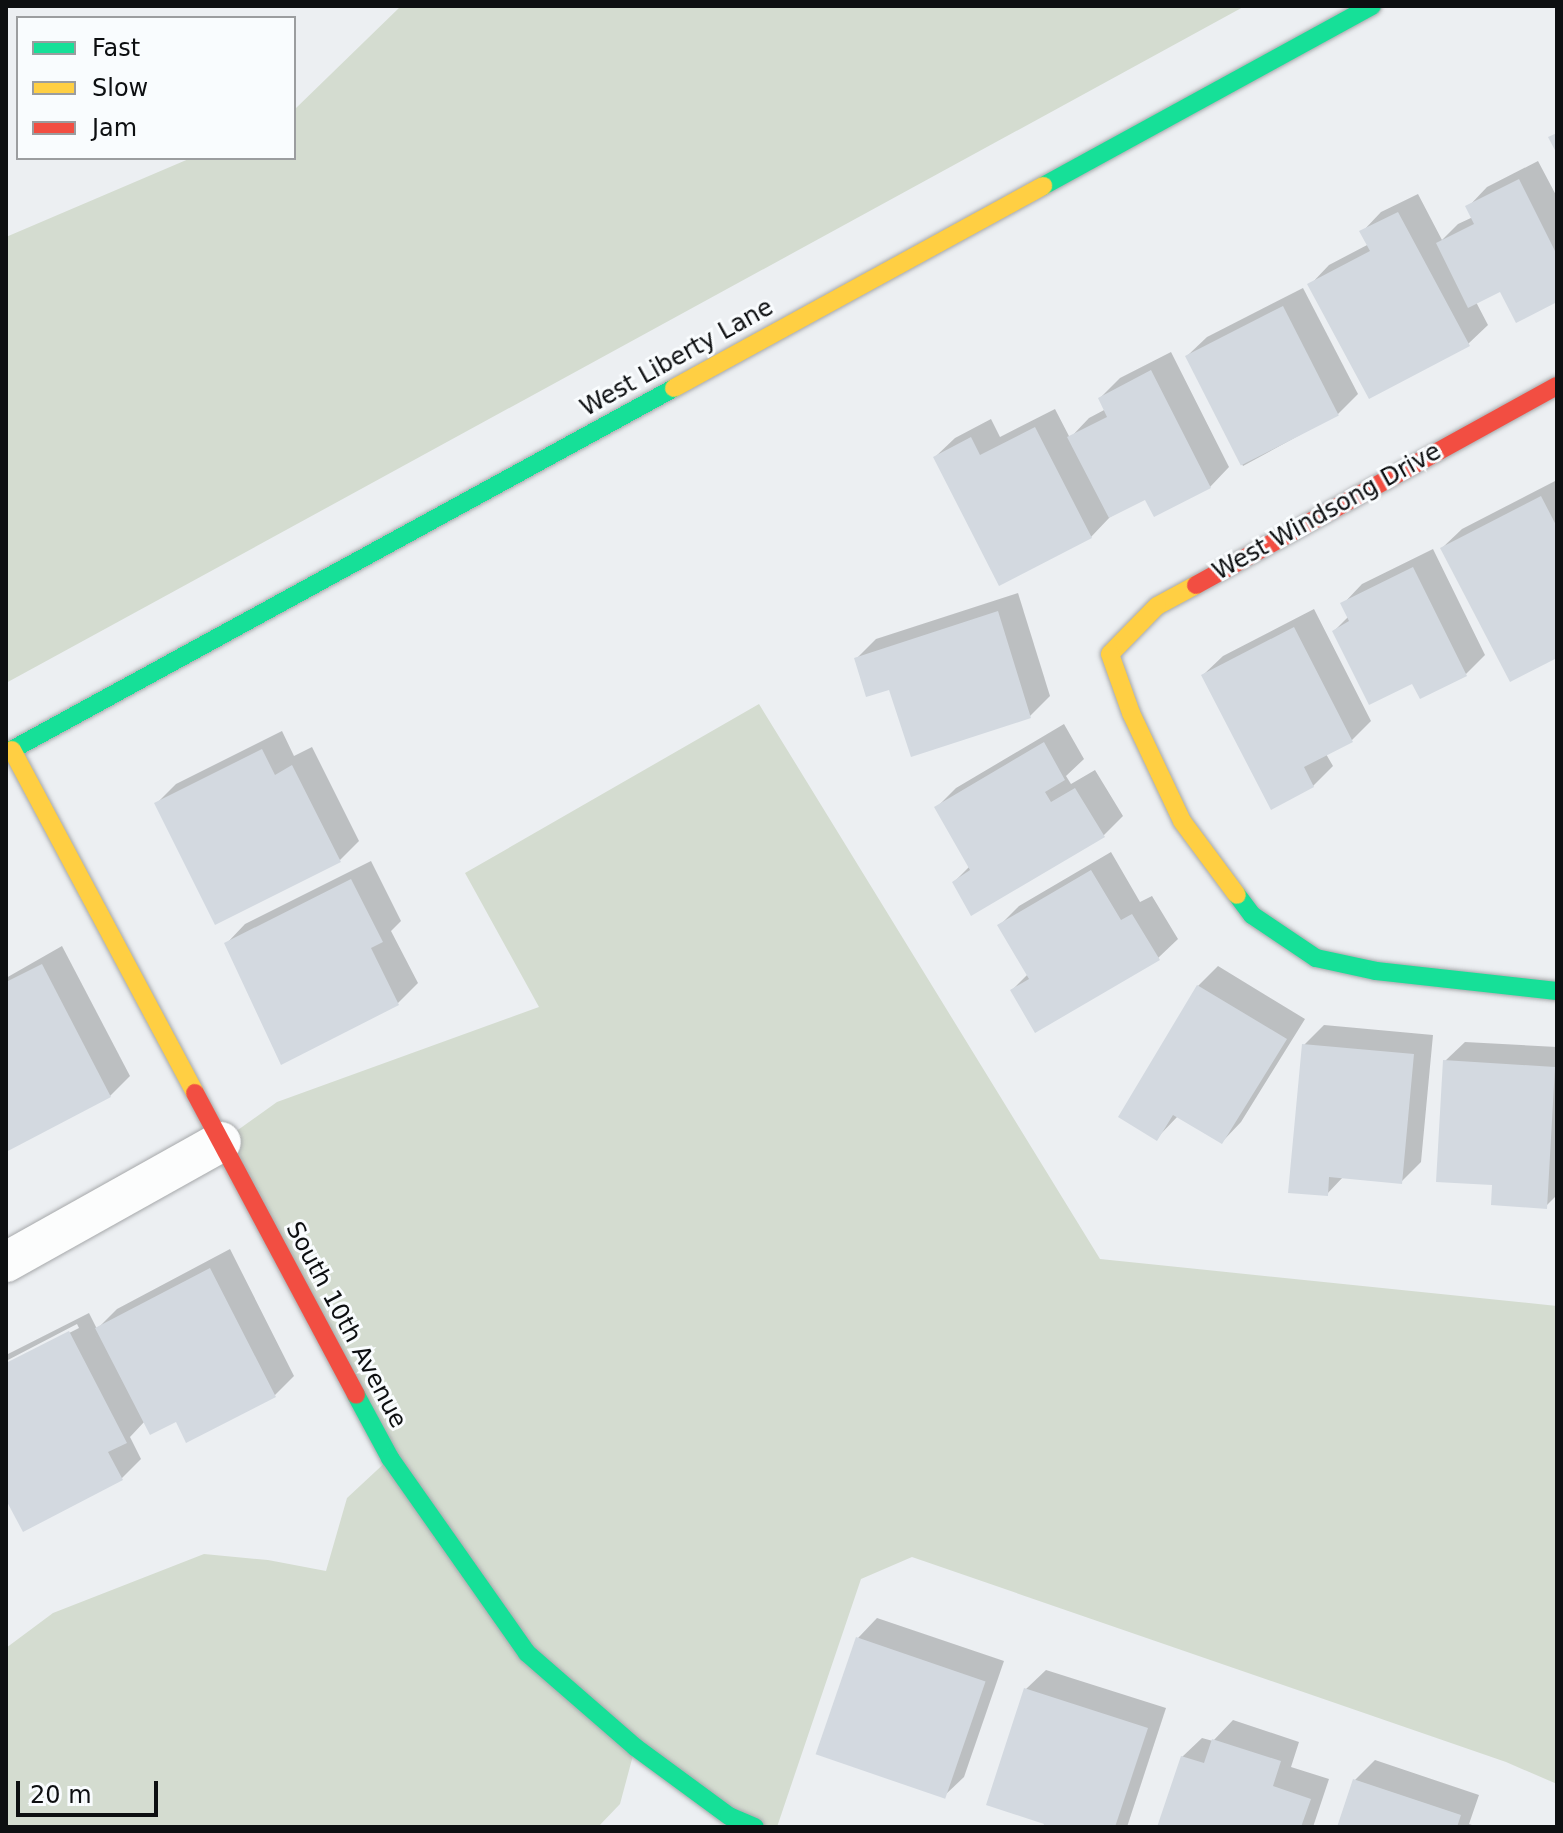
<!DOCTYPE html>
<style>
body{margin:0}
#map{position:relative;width:1563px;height:1833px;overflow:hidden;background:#eceff2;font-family:"DejaVu Sans",sans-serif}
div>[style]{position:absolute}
.green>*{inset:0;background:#d4dcd0}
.shadow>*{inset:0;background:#0003}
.building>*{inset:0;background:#d3d9e0;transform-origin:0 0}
.roads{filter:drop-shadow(0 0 2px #a6a8aa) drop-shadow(0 0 2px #a6a8aa)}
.street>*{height:40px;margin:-20px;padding:0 20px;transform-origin:20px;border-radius:20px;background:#fcfdfd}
.fast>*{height:18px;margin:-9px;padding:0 9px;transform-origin:9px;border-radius:9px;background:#16e098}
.slow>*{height:18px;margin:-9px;padding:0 9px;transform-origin:9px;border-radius:9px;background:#ffcf43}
.jam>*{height:18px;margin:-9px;padding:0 9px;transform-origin:9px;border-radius:9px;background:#f24e42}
span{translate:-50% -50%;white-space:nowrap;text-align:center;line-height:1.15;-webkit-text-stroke:6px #f9fcfe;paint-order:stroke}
.street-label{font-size:24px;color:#0d0f11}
.frame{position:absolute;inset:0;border:8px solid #0d0f11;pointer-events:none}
.legend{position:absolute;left:16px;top:16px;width:280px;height:144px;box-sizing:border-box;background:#f9fcfe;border:2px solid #9b9d9f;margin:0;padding:10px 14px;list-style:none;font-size:24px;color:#0d0f11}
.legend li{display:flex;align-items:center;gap:16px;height:40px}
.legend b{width:40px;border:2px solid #9b9d9f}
.scale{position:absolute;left:16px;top:1781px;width:142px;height:36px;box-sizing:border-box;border:4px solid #0d0f11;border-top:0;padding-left:10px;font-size:24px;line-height:28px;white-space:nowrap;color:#0d0f11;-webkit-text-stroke:6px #f9fcfe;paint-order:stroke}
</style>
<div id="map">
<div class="green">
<i style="clip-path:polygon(401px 6px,1245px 6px,6px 683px,6px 237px,191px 158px,294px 158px,294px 110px)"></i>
<i style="clip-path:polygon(759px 704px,1100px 1259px,1557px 1306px,1557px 1784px,1506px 1762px,912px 1557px,861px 1579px,777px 1827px,755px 1827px,635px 1748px,620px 1804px,598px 1827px,6px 1827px,6px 1648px,53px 1613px,204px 1554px,268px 1560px,326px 1571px,347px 1498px,390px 1458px,221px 1142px,277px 1102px,539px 1007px,465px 873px)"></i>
</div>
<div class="shadow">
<i style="clip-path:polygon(1538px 161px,1557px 197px,1557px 300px,1501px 289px,1476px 302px,1488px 325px,1468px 344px,1310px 285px,1329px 265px,1369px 244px,1362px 232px,1381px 212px,1418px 194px,1442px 240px,1458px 224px,1473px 217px,1468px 207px,1487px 187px)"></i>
<i style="clip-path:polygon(1303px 288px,1358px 394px,1338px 414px,1243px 466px,1187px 356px,1207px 337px)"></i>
<i style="clip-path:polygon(1171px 352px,1229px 467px,1210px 487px,1146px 497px,1110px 517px,1091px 537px,935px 457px,955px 438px,991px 419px,1000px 437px,1055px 409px,1070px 438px,1089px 418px,1106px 409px,1100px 398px,1120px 378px)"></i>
<i style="clip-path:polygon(1557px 480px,1557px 656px,1442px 548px,1462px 529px)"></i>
<i style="clip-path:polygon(1433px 549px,1485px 655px,1466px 674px,1334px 631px,1349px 616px,1343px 604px,1362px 584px)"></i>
<i style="clip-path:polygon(1018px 593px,1050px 696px,1030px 716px,891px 688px,856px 659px,876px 639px)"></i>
<i style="clip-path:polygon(1314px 609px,1371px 721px,1351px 741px,1326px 754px,1333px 766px,1313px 786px,1203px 675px,1223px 656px)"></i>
<i style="clip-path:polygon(1064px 724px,1084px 759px,1066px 776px,1071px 784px,1095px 770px,1123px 816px,1103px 836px,954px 882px,970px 866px,936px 808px,956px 788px)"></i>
<i style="clip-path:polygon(282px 731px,294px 756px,312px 747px,359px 841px,340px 860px,157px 803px,176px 784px)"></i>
<i style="clip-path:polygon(1111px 852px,1140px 902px,1152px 896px,1178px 939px,1158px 958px,1012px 990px,1028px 974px,1000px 925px,1019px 906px)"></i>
<i style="clip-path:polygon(371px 861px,401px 921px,391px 931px,418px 983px,398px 1003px,282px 1062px,226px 944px,245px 924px)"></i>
<i style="clip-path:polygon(62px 946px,130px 1076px,110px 1096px,6px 1150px,6px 978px)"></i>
<i style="clip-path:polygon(1218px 966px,1305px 1019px,1241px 1122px,1222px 1142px,1178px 1116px,1157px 1138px,1198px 986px)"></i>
<i style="clip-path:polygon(1324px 1025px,1433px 1035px,1421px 1162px,1401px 1182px,1344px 1176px,1327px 1194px,1304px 1045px)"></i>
<i style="clip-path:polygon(1465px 1042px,1557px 1047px,1557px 1195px,1546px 1206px,1494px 1183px,1445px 1061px)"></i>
<i style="clip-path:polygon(230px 1249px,294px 1376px,274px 1396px,177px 1419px,145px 1421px,130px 1437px,141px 1459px,122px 1478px,6px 1496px,6px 1365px,79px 1328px,77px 1324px,6px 1361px,6px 1355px,89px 1313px,97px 1329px,117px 1309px)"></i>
<i style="clip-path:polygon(877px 1618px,1004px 1661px,964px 1777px,944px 1796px,858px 1638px)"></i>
<i style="clip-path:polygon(1046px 1670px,1166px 1708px,1127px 1827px,1045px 1827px,1026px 1689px)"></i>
<i style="clip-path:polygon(1233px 1720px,1299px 1742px,1291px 1767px,1329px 1779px,1313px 1827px,1159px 1827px,1182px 1757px,1202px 1738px,1213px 1741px)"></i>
<i style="clip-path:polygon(1375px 1760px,1479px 1795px,1469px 1824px,1478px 1827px,1339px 1827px,1355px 1780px)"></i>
</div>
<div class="building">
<i style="clip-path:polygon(1557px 133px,1557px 154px,1548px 137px)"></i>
<i style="clip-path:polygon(1519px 179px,1557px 255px,1557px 302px,1516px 323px,1500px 292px,1468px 308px,1436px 243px,1474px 224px,1465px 206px)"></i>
<i style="clip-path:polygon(1398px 212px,1470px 346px,1369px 399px,1307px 284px,1370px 251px,1359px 231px)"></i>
<i style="left:1283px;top:306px;width:123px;height:110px;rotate:63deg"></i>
<i style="clip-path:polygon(1151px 370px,1211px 488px,1154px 517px,1145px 500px,1109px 518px,1067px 437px,1107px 417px,1098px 398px)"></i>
<i style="clip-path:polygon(1035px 427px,1092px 538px,999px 586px,933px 457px,971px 437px,980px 455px)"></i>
<i style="clip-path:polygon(1541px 496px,1557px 527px,1557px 658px,1510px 682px,1440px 548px)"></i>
<i style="clip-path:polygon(1413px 567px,1467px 676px,1420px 699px,1412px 684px,1369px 705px,1332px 631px,1349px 621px,1340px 603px)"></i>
<i style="clip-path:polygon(998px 611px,1031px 718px,911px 757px,889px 690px,866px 697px,854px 658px)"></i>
<i style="clip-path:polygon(1294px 627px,1353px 742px,1304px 767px,1314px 787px,1271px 810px,1201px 675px)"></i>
<i style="clip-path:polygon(1044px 742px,1065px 780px,1045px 792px,1051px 802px,1075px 788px,1105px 837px,971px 916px,952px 882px,970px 870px,934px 807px)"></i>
<i style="clip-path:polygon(262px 749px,275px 775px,292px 765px,341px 862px,215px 925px,154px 803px)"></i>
<i style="clip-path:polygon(1091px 870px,1121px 920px,1132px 914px,1160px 960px,1035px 1033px,1010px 990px,1029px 979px,997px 925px)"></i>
<i style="clip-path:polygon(351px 879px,383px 942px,371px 948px,399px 1005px,281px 1065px,224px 943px)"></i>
<i style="clip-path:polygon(42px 964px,111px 1097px,6px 1152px,6px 982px)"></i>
<i style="clip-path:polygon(1197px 985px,1287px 1039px,1222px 1144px,1173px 1115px,1157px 1141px,1118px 1117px)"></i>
<i style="clip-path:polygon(1302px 1044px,1414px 1054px,1402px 1184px,1329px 1177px,1328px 1196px,1288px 1193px)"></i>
<i style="clip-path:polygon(1443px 1060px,1555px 1067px,1547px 1209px,1491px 1205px,1492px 1185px,1436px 1182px)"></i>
<i style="clip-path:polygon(210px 1268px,276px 1397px,186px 1443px,176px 1422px,150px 1435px,95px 1328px)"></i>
<i style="clip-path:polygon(69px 1331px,127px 1443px,108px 1452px,123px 1480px,23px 1532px,6px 1500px,6px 1363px)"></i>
<i style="left:856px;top:1637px;width:137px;height:124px;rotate:19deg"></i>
<i style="clip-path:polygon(1024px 1688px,1148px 1728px,1115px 1827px,1043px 1827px,1044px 1824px,986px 1805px)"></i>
<i style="clip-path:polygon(1212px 1739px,1281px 1761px,1273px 1786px,1311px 1799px,1301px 1827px,1157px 1827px,1181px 1756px,1204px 1763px)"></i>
<i style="clip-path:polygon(1353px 1779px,1461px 1815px,1457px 1827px,1337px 1827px)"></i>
</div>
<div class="roads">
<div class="street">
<i style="left:6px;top:1262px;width:246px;rotate:-29.2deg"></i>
</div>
<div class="fast">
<i style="left:1043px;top:186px;width:375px;rotate:-28.7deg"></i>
<i style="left:6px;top:753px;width:761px;rotate:-28.65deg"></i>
<i style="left:1237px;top:895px;width:25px;rotate:53deg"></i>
<i style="left:1252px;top:915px;width:77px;rotate:33.9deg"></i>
<i style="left:1316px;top:958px;width:61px;rotate:12.2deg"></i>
<i style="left:1376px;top:971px;width:182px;rotate:6.3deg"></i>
<i style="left:356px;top:1395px;width:72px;rotate:61.6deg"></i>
<i style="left:390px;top:1458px;width:238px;rotate:54.9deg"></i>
<i style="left:527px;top:1653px;width:143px;rotate:41deg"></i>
<i style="left:635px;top:1747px;width:117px;rotate:36.3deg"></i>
<i style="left:729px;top:1816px;width:28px;rotate:23deg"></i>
</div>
<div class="slow">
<i style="left:674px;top:388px;width:421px;rotate:-28.7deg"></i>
<i style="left:1196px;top:585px;width:44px;rotate:151.7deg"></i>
<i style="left:1157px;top:606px;width:67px;rotate:134.4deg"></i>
<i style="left:1110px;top:654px;width:63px;rotate:70.4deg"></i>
<i style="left:1131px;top:713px;width:119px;rotate:64.7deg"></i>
<i style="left:1182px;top:821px;width:92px;rotate:53.4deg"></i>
<i style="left:12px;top:750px;width:389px;rotate:61.9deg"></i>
</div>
<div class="jam">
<i style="left:1196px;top:585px;width:412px;rotate:-28.9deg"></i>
<i style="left:195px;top:1093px;width:342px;rotate:61.9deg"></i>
</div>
</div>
<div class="street-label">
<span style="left:677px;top:358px;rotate:-29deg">West Liberty Lane</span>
<span style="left:1327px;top:512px;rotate:-29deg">West Windsong Drive</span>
<span style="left:346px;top:1325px;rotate:62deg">South 10th Avenue</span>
</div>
<div class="frame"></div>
<ul class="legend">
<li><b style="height:10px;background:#16e098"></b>Fast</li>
<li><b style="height:10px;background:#ffcf43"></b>Slow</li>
<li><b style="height:10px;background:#f24e42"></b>Jam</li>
</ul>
<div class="scale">20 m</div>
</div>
